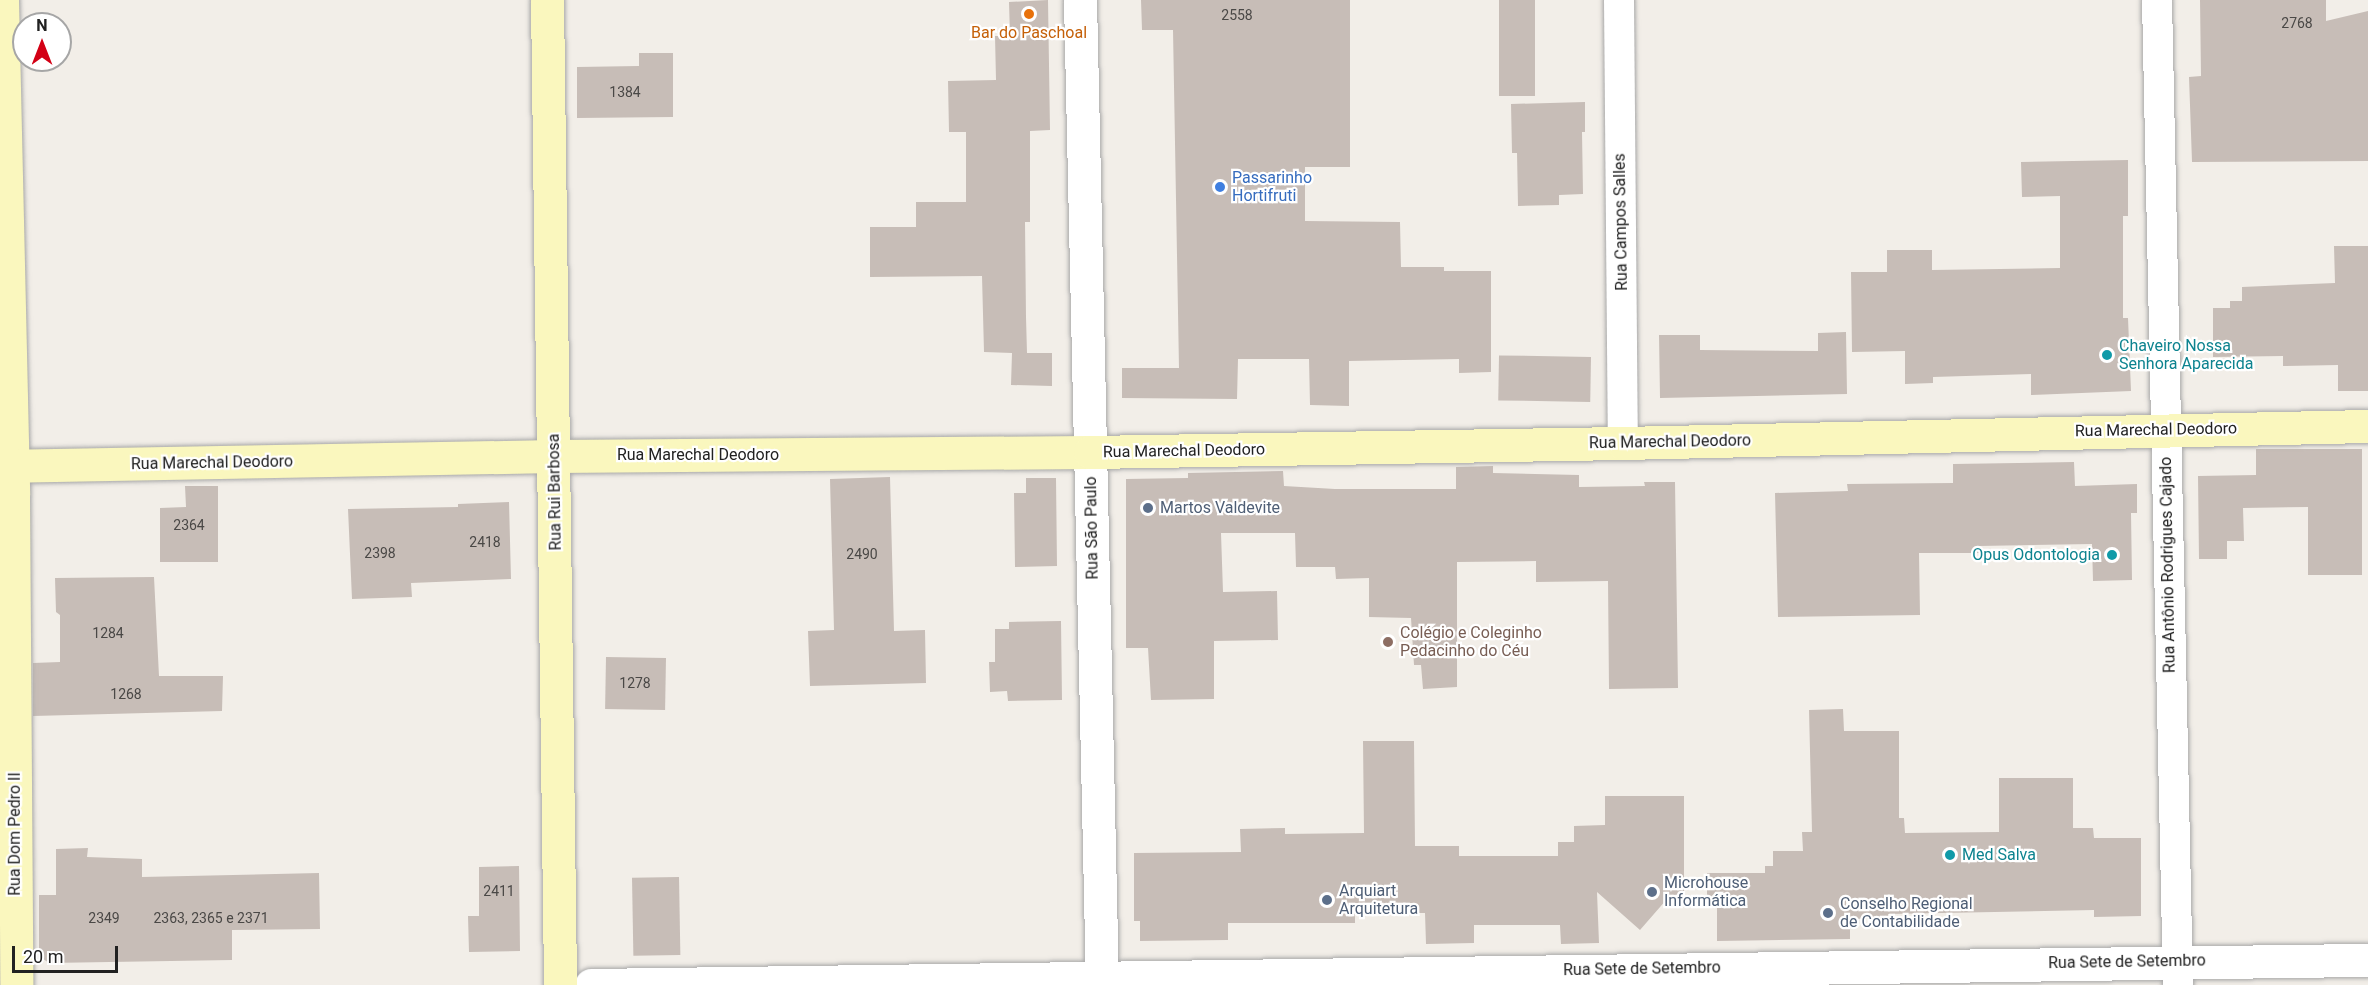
<!DOCTYPE html>
<meta charset="utf-8">
<style>
body{margin:0}
#map{position:relative;width:2368px;height:985px;overflow:hidden;background:#f2eee8;font-family:Roboto,sans-serif}
div>[style]{position:absolute}
.building>*{inset:0;background:#c7bdb7;transform-origin:0 0}
.roads{filter:drop-shadow(0 0 2px #a8a8a8) drop-shadow(0 0 2px #a8a8a8)}
.minor>*{height:30px;margin:-15px;padding:0 15px;transform-origin:15px;border-radius:15px;background:#fff}
.tertiary>*{height:33px;margin:-16.5px;padding:0 16.5px;transform-origin:16.5px;border-radius:16.5px;background:#fff}
.secondary>*{height:33px;margin:-16.5px;padding:0 16.5px;transform-origin:16.5px;border-radius:16.5px;background:#faf7be}
.dots>*{width:16px;height:16px;translate:-50% -50%;box-sizing:border-box;border:3px solid #fff;border-radius:50%}
span{translate:-50% -50%;white-space:nowrap;text-align:center;line-height:1.15;-webkit-text-stroke:4.5px #fff;paint-order:stroke}
.number-label{font-size:14px;color:#4a4846}
.number-label span{-webkit-text-stroke-width:0}
.food-label{font-size:16px;color:#c56008}
.shop-label{font-size:16px;color:#366cbe}
.left{translate:0 -50%;text-align:left}
.street-label{font-size:16px;color:#212121}
.culture-label{font-size:16px;color:#0d838f}
.right{translate:-100% -50%;text-align:right}
.service-label{font-size:16px;color:#4e5e75}
.education-label{font-size:16px;color:#785e54}
.north{position:absolute;left:12px;top:12px;width:60px;height:60px;box-sizing:border-box;background:#fff;border:2px solid #a6a6a6;border-radius:50%;rotate:0deg;font-size:16px;font-weight:700;line-height:24px;text-align:center;color:#212121}
.north::after{content:'';display:block;margin:auto;width:21px;height:27px;background:#d30015;clip-path:polygon(50% 0,100% 100%,50% 72%,0 100%)}
.scale{position:absolute;left:12px;top:946px;width:106px;height:27px;box-sizing:border-box;border:3px solid #212121;border-top:0;padding-left:8px;font-size:18px;line-height:21px;white-space:nowrap;color:#212121;-webkit-text-stroke:4px #fff;paint-order:stroke}
</style>
<div id="map">
<div class="building">
<i style="clip-path:polygon(1048px 0,1050px 130px,1030px 131px,1030px 222px,1025px 222px,1026px 317px,1027px 353px,1052px 353px,1052px 386px,1011px 385px,1012px 353px,984px 352px,982px 276px,870px 277px,870px 227px,916px 227px,916px 202px,966px 202px,966px 132px,949px 132px,948px 81px,996px 80px,995px 36px,1010px 36px,1009px 2px)"></i>
<i style="clip-path:polygon(1141px 0,1350px 0,1350px 167px,1305px 167px,1305px 221px,1400px 222px,1401px 267px,1444px 267px,1444px 271px,1491px 271px,1491px 372px,1459px 373px,1459px 359px,1349px 361px,1349px 406px,1310px 405px,1309px 359px,1238px 359px,1237px 399px,1122px 398px,1122px 368px,1179px 368px,1173px 30px,1142px 30px)"></i>
<i style="left:1499px;top:0;width:36px;height:96px"></i>
<i style="clip-path:polygon(2200px 0,2326px 0,2326px 21px,2368px 11px,2368px 161px,2192px 162px,2189px 77px,2201px 76px)"></i>
<i style="clip-path:polygon(639px 53px,673px 53px,673px 117px,577px 118px,577px 67px,639px 66px)"></i>
<i style="clip-path:polygon(1585px 102px,1585px 132px,1582px 132px,1583px 194px,1559px 195px,1559px 205px,1518px 206px,1517px 153px,1512px 153px,1511px 104px)"></i>
<i style="clip-path:polygon(2128px 160px,2128px 216px,2123px 216px,2123px 318px,2128px 318px,2131px 391px,2031px 395px,2031px 374px,1933px 377px,1933px 383px,1905px 384px,1905px 351px,1852px 352px,1851px 272px,1887px 272px,1887px 250px,1932px 250px,1932px 270px,2060px 268px,2060px 196px,2022px 197px,2021px 162px)"></i>
<i style="clip-path:polygon(2334px 246px,2368px 246px,2368px 391px,2338px 391px,2338px 365px,2283px 366px,2283px 356px,2213px 357px,2213px 308px,2230px 308px,2230px 301px,2242px 301px,2242px 287px,2335px 283px)"></i>
<i style="clip-path:polygon(1846px 332px,1847px 394px,1660px 398px,1659px 335px,1700px 335px,1700px 350px,1818px 351px,1818px 333px)"></i>
<i style="left:1591px;top:357px;width:45px;height:92px;rotate:91deg"></i>
<i style="clip-path:polygon(2256px 449px,2362px 449px,2362px 575px,2308px 575px,2308px 507px,2243px 508px,2244px 541px,2227px 541px,2227px 559px,2199px 559px,2198px 476px,2256px 475px)"></i>
<i style="clip-path:polygon(2074px 462px,2075px 486px,2137px 484px,2137px 513px,2131px 513px,2132px 580px,2093px 581px,2092px 544px,1979px 546px,1979px 553px,1919px 553px,1920px 615px,1778px 617px,1775px 493px,1848px 491px,1847px 484px,1953px 483px,1953px 464px)"></i>
<i style="clip-path:polygon(1493px 466px,1493px 473px,1579px 475px,1579px 487px,1645px 486px,1644px 482px,1675px 482px,1678px 688px,1609px 689px,1608px 581px,1536px 582px,1536px 561px,1457px 562px,1457px 687px,1423px 689px,1421px 665px,1414px 665px,1411px 618px,1369px 617px,1369px 578px,1336px 579px,1335px 567px,1296px 567px,1295px 533px,1221px 533px,1223px 592px,1277px 591px,1278px 640px,1214px 641px,1214px 699px,1151px 700px,1148px 648px,1126px 648px,1126px 479px,1188px 478px,1188px 473px,1283px 471px,1284px 486px,1335px 489px,1456px 489px,1456px 467px)"></i>
<i style="clip-path:polygon(890px 477px,894px 631px,925px 630px,926px 683px,810px 686px,808px 631px,834px 630px,830px 479px)"></i>
<i style="clip-path:polygon(1026px 478px,1056px 478px,1057px 566px,1015px 567px,1014px 493px,1026px 493px)"></i>
<i style="clip-path:polygon(185px 486px,218px 486px,218px 562px,160px 562px,160px 508px,186px 507px)"></i>
<i style="clip-path:polygon(509px 502px,511px 579px,411px 583px,412px 597px,352px 599px,348px 509px,458px 507px,458px 504px)"></i>
<i style="clip-path:polygon(154px 577px,159px 676px,223px 676px,222px 711px,33px 716px,33px 663px,60px 662px,60px 615px,56px 612px,55px 578px)"></i>
<i style="clip-path:polygon(1061px 621px,1062px 700px,1008px 701px,1007px 691px,990px 692px,989px 662px,995px 662px,995px 629px,1009px 629px,1009px 622px)"></i>
<i style="left:606px;top:657px;width:60px;height:52px;rotate:1deg"></i>
<i style="clip-path:polygon(1843px 709px,1844px 731px,1899px 731px,1899px 818px,1904px 818px,1905px 833px,1999px 832px,1999px 778px,2073px 778px,2073px 828px,2093px 828px,2094px 838px,2141px 838px,2141px 916px,2094px 917px,2094px 910px,1888px 914px,1888px 918px,1850px 919px,1850px 939px,1717px 941px,1717px 902px,1707px 902px,1707px 873px,1765px 873px,1765px 866px,1773px 866px,1773px 851px,1803px 851px,1802px 832px,1812px 832px,1809px 710px)"></i>
<i style="clip-path:polygon(1363px 741px,1414px 741px,1415px 846px,1459px 846px,1459px 856px,1558px 856px,1558px 842px,1574px 842px,1574px 826px,1605px 825px,1605px 796px,1684px 796px,1684px 899px,1667px 899px,1640px 930px,1597px 892px,1599px 943px,1561px 944px,1560px 925px,1474px 925px,1474px 943px,1426px 944px,1425px 913px,1355px 913px,1355px 923px,1228px 923px,1228px 940px,1140px 941px,1140px 921px,1134px 921px,1134px 853px,1241px 852px,1240px 829px,1285px 828px,1285px 834px,1364px 833px)"></i>
<i style="clip-path:polygon(88px 848px,87px 857px,142px 859px,142px 877px,319px 873px,320px 929px,232px 930px,232px 960px,49px 963px,39px 956px,39px 895px,56px 895px,56px 849px)"></i>
<i style="clip-path:polygon(519px 866px,520px 951px,469px 952px,468px 916px,479px 916px,479px 867px)"></i>
<i style="left:679px;top:877px;width:78px;height:47px;rotate:89deg"></i>
</div>
<div class="roads">
<div class="minor">
<i style="left:1619px;top:0;width:443px;rotate:89.5deg"></i>
<i style="left:2157px;top:0;width:985px;rotate:88.78deg"></i>
</div>
<div class="tertiary">
<i style="left:1080px;top:0;width:985px;rotate:88.72deg"></i>
<i style="left:591px;top:985px;width:1777px;rotate:-0.81deg"></i>
</div>
<div class="secondary">
<i style="left:2px;top:0;width:494px;rotate:88.7deg"></i>
<i style="left:13px;top:494px;width:491px;rotate:89.6deg"></i>
<i style="left:547px;top:0;width:985px;rotate:89.24deg"></i>
<i style="left:0;top:466px;width:554px;rotate:-1.03deg"></i>
<i style="left:554px;top:456px;width:536px;rotate:-0.43deg"></i>
<i style="left:1090px;top:452px;width:533px;rotate:-0.97deg"></i>
<i style="left:1623px;top:443px;width:745px;rotate:-1.31deg"></i>
</div>
</div>
<div class="dots">
<i style="left:1029px;top:14px;background:#e8710a"></i>
<i style="left:1220px;top:187px;background:#3f7fe0"></i>
<i style="left:2107px;top:355px;background:#0f9aa8"></i>
<i style="left:1148px;top:508px;background:#5c6f8a"></i>
<i style="left:2112px;top:555px;background:#0f9aa8"></i>
<i style="left:1388px;top:642px;background:#8d6e63"></i>
<i style="left:1950px;top:855px;background:#0f9aa8"></i>
<i style="left:1652px;top:892px;background:#5c6f8a"></i>
<i style="left:1327px;top:900px;background:#5c6f8a"></i>
<i style="left:1828px;top:913px;background:#5c6f8a"></i>
</div>
<div class="number-label">
<span style="left:1237px;top:15px">2558</span>
<span style="left:2297px;top:23px">2768</span>
<span style="left:625px;top:92px">1384</span>
<span style="left:189px;top:525px">2364</span>
<span style="left:485px;top:542px">2418</span>
<span style="left:380px;top:553px">2398</span>
<span style="left:862px;top:554px">2490</span>
<span style="left:108px;top:633px">1284</span>
<span style="left:635px;top:683px">1278</span>
<span style="left:126px;top:694px">1268</span>
<span style="left:499px;top:891px">2411</span>
<span style="left:104px;top:918px">2349</span>
<span style="left:211px;top:918px">2363, 2365 e 2371</span>
</div>
<div class="food-label">
<span style="left:1029px;top:33px">Bar do Paschoal</span>
</div>
<div class="shop-label">
<span class="left" style="left:1232px;top:187px">Passarinho<br>Hortifruti</span>
</div>
<div class="street-label">
<span style="left:1621px;top:222px;rotate:-91deg">Rua Campos Salles</span>
<span style="left:2156px;top:430px;rotate:-1deg">Rua Marechal Deodoro</span>
<span style="left:1670px;top:442px;rotate:-1deg">Rua Marechal Deodoro</span>
<span style="left:1184px;top:451px;rotate:-1deg">Rua Marechal Deodoro</span>
<span style="left:698px;top:455px">Rua Marechal Deodoro</span>
<span style="left:212px;top:463px;rotate:-1deg">Rua Marechal Deodoro</span>
<span style="left:555px;top:492px;rotate:-91deg">Rua Rui Barbosa</span>
<span style="left:1092px;top:528px;rotate:-91deg">Rua São Paulo</span>
<span style="left:2168px;top:565px;rotate:-91deg">Rua Antônio Rodrigues Cajado</span>
<span style="left:15px;top:834px;rotate:-90deg">Rua Dom Pedro II</span>
<span style="left:2127px;top:962px;rotate:-1deg">Rua Sete de Setembro</span>
<span style="left:1642px;top:969px;rotate:-1deg">Rua Sete de Setembro</span>
</div>
<div class="culture-label">
<span class="left" style="left:2119px;top:355px">Chaveiro Nossa<br>Senhora Aparecida</span>
<span class="right" style="left:2100px;top:555px">Opus Odontologia</span>
<span class="left" style="left:1962px;top:855px">Med Salva</span>
</div>
<div class="service-label">
<span class="left" style="left:1160px;top:508px">Martos Valdevite</span>
<span class="left" style="left:1664px;top:892px">Microhouse<br>Informática</span>
<span class="left" style="left:1339px;top:900px">Arquiart<br>Arquitetura</span>
<span class="left" style="left:1840px;top:913px">Conselho Regional<br>de Contabilidade</span>
</div>
<div class="education-label">
<span class="left" style="left:1400px;top:642px">Colégio e Coleginho<br>Pedacinho do Céu</span>
</div>
<div class="north">N</div>
<div class="scale">20 m</div>
</div>
